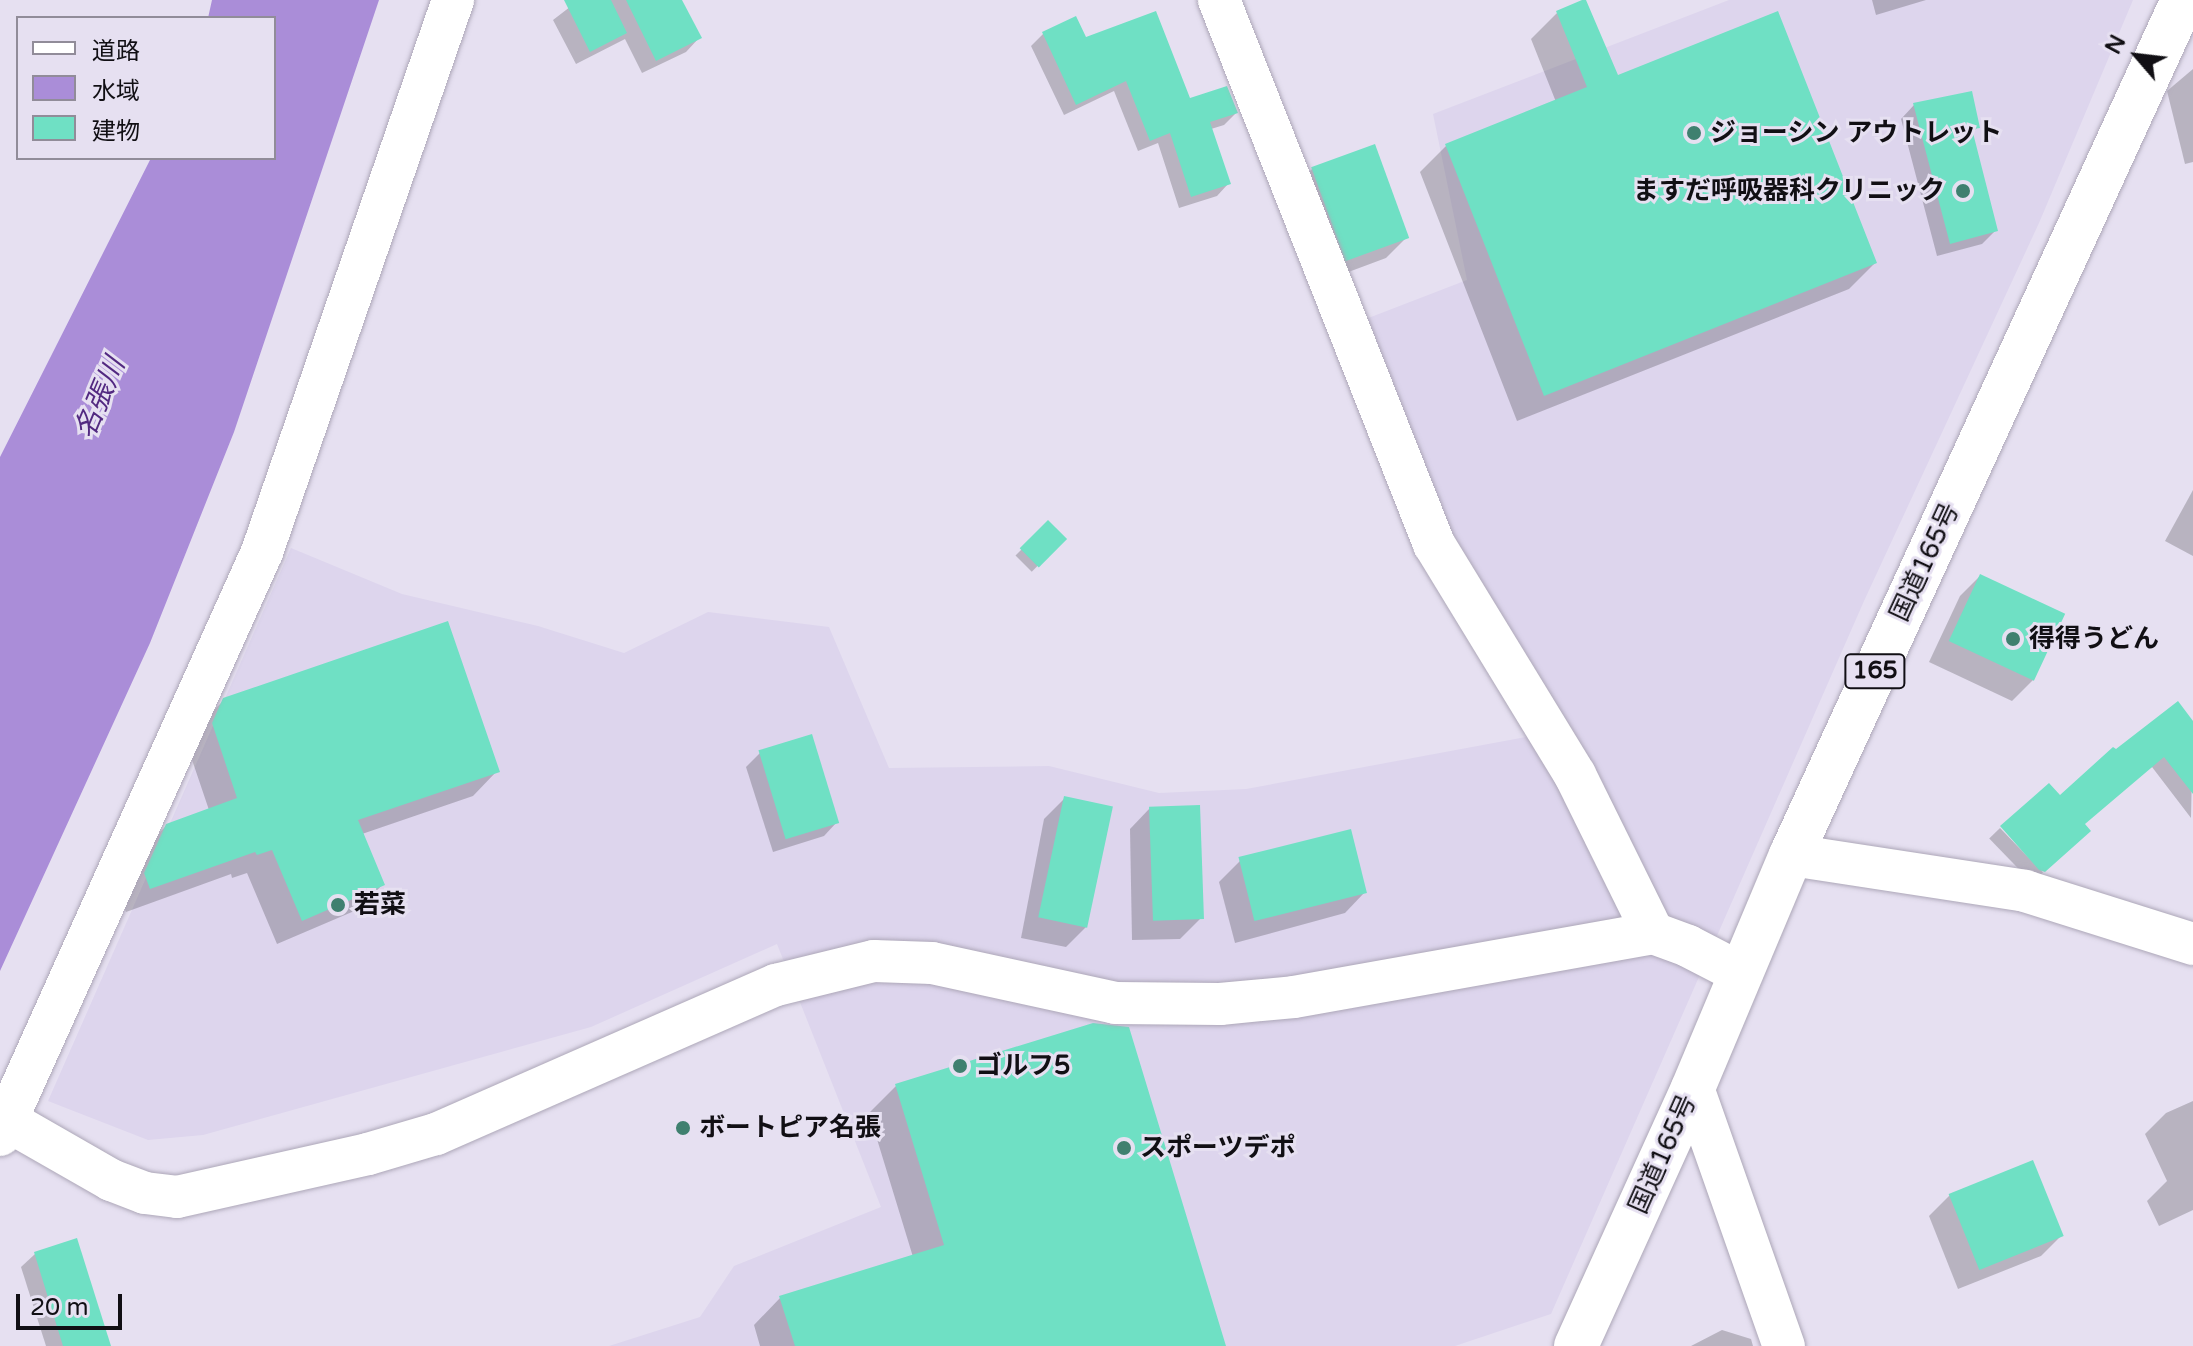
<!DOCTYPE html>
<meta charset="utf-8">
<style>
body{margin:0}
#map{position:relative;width:2193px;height:1346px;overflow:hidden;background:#e6e0f1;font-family:"Varela Round","Noto Sans JP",sans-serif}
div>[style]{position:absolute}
.built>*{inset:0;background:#ddd5ed}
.water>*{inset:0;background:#aa8dd8}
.shadow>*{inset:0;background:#0003;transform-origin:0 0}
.building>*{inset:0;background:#6fe0c4;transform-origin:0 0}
.roads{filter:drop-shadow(0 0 2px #ada7b8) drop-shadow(0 0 2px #ada7b8)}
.minor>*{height:42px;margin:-21px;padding:0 21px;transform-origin:21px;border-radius:21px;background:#fff}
.highway>*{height:44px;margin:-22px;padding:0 22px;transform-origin:22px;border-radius:22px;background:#fff}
.dots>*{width:22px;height:22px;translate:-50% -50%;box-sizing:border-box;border:4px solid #e6e0f1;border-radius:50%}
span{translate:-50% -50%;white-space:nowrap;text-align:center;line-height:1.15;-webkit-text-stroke:6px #e6e0f1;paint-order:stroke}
.shield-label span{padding:2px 6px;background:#e6e0f1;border:2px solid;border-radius:6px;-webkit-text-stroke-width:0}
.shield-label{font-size:24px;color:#110f14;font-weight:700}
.poi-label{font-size:26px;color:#110f14;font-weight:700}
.left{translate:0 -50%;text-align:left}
.right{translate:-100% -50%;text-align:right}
.street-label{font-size:26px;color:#110f14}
.water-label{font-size:28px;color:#522981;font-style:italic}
.legend{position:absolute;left:16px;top:16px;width:260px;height:144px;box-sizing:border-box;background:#e6e0f1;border:2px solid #918c99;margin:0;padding:10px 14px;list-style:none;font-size:24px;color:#110f14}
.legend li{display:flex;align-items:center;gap:16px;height:40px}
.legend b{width:40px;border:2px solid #918c99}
.north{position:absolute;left:2097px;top:16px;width:80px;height:80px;-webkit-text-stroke:6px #e6e0f1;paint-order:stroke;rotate:298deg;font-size:22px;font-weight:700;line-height:32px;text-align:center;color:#110f14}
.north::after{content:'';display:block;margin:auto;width:28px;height:36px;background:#110f14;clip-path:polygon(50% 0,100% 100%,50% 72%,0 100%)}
.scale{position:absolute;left:16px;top:1294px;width:106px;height:36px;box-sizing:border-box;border:4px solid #110f14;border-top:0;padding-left:10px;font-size:24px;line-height:28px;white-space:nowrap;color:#110f14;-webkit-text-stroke:6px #e6e0f1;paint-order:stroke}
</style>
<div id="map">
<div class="built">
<i style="clip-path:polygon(1729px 0,2133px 0,2039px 223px,1864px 601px,1551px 1314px,1455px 1346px,609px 1346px,700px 1317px,734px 1266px,881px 1207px,777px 944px,591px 1027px,203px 1135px,148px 1140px,48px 1101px,291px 548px,402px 594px,538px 626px,624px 653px,708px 612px,829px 627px,889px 768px,1049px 766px,1159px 793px,1246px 789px,1563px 730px,1446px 535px,1358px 322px,1467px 280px,1433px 114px)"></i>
</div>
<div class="water">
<i style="clip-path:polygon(212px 0,379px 0,234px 432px,150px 643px,0 971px,0 457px,151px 158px,274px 158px,274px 18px,208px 18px)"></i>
</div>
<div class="shadow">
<i style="clip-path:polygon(579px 0,680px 0,699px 38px,686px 52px,642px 73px,625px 39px,576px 64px,553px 20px)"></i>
<i style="clip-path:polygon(1872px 0,1926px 0,1876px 15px)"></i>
<i style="clip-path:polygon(1557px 13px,1617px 78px,1875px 263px,1849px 289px,1517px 421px,1420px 172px,1446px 146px,1556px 102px,1531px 39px)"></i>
<i style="clip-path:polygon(1043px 34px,1085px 40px,1188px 101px,1236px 113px,1224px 125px,1211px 129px,1228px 184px,1217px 196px,1179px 208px,1158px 143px,1138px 151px,1114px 91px,1064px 115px,1031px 46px)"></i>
<i style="clip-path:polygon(2193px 69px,2193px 162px,2185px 164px,2167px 91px)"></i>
<i style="clip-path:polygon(1914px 105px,1978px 127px,1971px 134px,1996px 230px,1982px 244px,1937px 256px,1901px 119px)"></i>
<i style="clip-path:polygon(1312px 169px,1407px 237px,1386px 258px,1327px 280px,1292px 189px)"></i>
<i style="clip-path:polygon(2193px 490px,2193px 556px,2165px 541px)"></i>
<i style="left:1048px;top:523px;width:23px;height:46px;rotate:45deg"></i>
<i style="clip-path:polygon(1980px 576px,2033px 680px,2012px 701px,1929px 662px,1960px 596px)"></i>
<i style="clip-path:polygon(224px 700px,497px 771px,473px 796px,362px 834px,383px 884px,359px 909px,277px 944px,247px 873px,232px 878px,231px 874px,126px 912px,121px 899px,142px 850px,167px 825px,209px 810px,188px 748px,199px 725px)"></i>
<i style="clip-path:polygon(2193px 725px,2191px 818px,2152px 767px,2060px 798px)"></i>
<i style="clip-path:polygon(760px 753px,837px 822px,824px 836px,773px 852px,746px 767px)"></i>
<i style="clip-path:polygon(1064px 799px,1087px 926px,1066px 947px,1021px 938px,1044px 819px)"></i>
<i style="clip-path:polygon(1150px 808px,1201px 918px,1180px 939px,1132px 940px,1130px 829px)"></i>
<i style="left:2000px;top:828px;width:62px;height:15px;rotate:46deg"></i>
<i style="clip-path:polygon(1240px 861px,1365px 892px,1345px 913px,1235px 943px,1219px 882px)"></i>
<i style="clip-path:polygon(896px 1086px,1224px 1346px,760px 1346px,754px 1325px,780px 1298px,913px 1257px,869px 1113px)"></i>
<i style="clip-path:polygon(2193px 1101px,2193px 1210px,2159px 1226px,2147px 1201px,2167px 1181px,2145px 1134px,2166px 1113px)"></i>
<i style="clip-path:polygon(1950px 1195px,2061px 1236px,2041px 1256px,1958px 1289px,1929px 1216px)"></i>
<i style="clip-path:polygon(35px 1254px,109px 1346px,46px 1346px,21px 1267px)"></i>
<i style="clip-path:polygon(1722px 1330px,1751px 1339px,1753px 1346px,1691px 1346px)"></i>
</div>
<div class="building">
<i style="clip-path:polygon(564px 0,611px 0,627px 33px,590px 52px)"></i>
<i style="clip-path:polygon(626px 0,682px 0,702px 38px,656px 61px)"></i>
<i style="clip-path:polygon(1582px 0,1586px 0,1618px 75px,1778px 11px,1877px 263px,1544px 396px,1445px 144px,1587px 87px,1556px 11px)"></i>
<i style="clip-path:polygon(1156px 11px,1190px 98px,1227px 86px,1238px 113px,1210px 122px,1231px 184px,1191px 197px,1170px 133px,1150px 141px,1126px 81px,1076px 105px,1042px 32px,1076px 16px,1086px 37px)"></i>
<i style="clip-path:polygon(1972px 91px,1980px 128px,1972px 129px,1998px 231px,1950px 244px,1913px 103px)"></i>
<i style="left:1375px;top:144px;width:100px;height:68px;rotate:70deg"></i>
<i style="left:1048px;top:520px;width:27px;height:40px;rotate:45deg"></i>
<i style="left:1980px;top:574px;width:94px;height:74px;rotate:25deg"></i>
<i style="clip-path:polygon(448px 621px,500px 772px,358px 820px,385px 885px,302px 921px,272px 850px,257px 855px,255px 852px,150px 889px,144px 873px,166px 824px,237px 798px,212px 723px,223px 698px)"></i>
<i style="clip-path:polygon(2178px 701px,2193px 721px,2193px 794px,2164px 757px,2085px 824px,2091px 831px,2045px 872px,2039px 870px,2000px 826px,2049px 783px,2060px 795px,2113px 747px,2116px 749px)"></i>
<i style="left:812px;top:734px;width:93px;height:56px;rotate:73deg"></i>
<i style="left:1064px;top:796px;width:50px;height:124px;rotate:12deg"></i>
<i style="left:1200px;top:805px;width:114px;height:51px;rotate:88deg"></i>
<i style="left:1351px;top:829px;width:66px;height:116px;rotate:76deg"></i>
<i style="clip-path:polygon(1093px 1023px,1129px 1027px,1226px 1346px,795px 1346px,779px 1296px,944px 1245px,895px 1084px)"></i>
<i style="left:2033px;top:1160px;width:82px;height:91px;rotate:68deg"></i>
<i style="clip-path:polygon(77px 1238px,111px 1346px,63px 1346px,34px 1252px)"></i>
</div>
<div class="roads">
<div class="minor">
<i style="left:1219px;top:0;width:585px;rotate:68.44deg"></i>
<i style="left:1434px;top:544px;width:271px;rotate:58.6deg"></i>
<i style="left:1575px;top:775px;width:176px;rotate:63.7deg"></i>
<i style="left:1791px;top:855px;width:237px;rotate:8.7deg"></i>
<i style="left:2025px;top:891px;width:176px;rotate:17.5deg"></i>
<i style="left:1693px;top:1088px;width:274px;rotate:70.6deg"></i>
<i style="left:8px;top:1121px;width:119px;rotate:29.8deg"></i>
<i style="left:111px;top:1180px;width:36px;rotate:21deg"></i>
<i style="left:145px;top:1193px;width:32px;rotate:7deg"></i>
<i style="left:177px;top:1197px;width:196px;rotate:-12.7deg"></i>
<i style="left:368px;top:1154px;width:71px;rotate:-16.4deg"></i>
<i style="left:436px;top:1134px;width:371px;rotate:-23.7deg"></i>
<i style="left:776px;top:985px;width:101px;rotate:-13.8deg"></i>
<i style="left:874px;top:961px;width:58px;rotate:2deg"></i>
<i style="left:932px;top:963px;width:187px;rotate:12.3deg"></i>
<i style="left:1115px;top:1003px;width:105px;rotate:0.5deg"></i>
<i style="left:1220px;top:1004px;width:74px;rotate:-5.4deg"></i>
<i style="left:1294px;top:997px;width:365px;rotate:-10.1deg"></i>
<i style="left:1653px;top:933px;width:37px;rotate:20deg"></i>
<i style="left:1688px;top:946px;width:59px;rotate:27.4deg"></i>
<i style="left:0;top:1135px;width:639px;rotate:-65.8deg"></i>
<i style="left:262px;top:552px;width:584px;rotate:-70.91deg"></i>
</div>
<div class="highway">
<i style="left:1576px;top:1346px;width:283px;rotate:-65.6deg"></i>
<i style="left:1693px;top:1088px;width:253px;rotate:-67.2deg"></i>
<i style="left:1791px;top:855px;width:941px;rotate:-65.37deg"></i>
</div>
</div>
<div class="dots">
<i style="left:1694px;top:133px;background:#3f806f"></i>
<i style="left:1963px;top:191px;background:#3f806f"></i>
<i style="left:2013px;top:639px;background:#3f806f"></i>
<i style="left:338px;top:905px;background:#3f806f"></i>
<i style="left:960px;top:1066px;background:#3f806f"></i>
<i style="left:683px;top:1128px;background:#3f806f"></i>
<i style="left:1124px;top:1148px;background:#3f806f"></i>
</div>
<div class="shield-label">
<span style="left:1875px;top:671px">165</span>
</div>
<div class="poi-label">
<span class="left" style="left:1710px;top:133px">ジョーシン アウトレット</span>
<span class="right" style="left:1945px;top:191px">ますだ呼吸器科クリニック</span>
<span class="left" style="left:2029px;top:639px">得得うどん</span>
<span class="left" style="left:354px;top:905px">若菜</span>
<span class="left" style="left:976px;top:1066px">ゴルフ5</span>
<span class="left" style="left:699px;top:1128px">ボートピア名張</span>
<span class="left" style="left:1140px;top:1148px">スポーツデポ</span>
</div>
<div class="street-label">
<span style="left:1925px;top:562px;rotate:-65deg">国道165号</span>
<span style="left:1663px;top:1154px;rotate:-66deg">国道165号</span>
</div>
<div class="water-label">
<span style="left:100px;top:398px;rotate:-67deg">名張川</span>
</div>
<ul class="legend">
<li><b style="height:10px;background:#fff"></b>道路</li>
<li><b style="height:22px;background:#aa8dd8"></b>水域</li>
<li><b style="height:22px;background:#6fe0c4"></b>建物</li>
</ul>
<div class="north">N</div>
<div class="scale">20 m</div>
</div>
